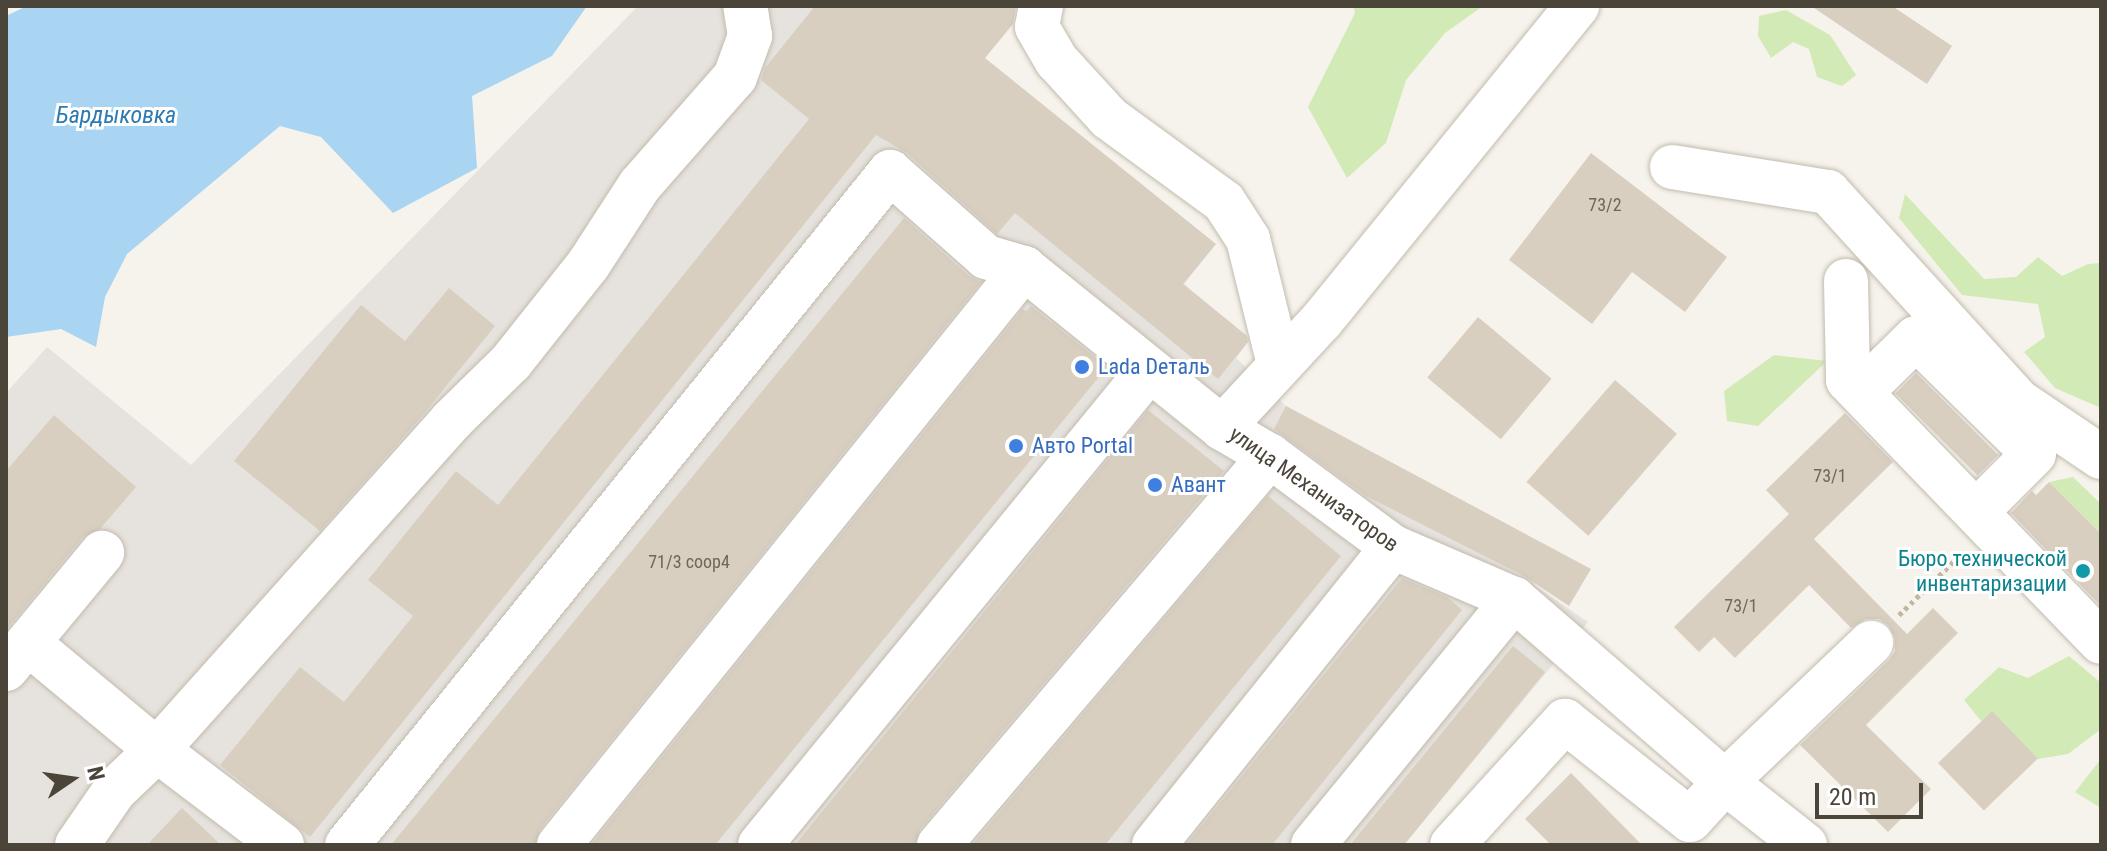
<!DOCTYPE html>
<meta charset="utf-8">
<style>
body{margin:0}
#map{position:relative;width:2107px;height:851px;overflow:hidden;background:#f6f3ec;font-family:"Roboto Condensed",sans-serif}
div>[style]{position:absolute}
.industrial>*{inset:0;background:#e6e2dd}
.green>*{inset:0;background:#d2eab5}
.water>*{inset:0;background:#a9d4f2}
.building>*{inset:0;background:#d8cfc1;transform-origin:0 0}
.path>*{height:5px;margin-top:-2.5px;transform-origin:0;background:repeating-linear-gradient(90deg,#c4b79f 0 4px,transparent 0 8px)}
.roads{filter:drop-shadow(0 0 2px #c2bbae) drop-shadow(0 0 2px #c2bbae)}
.minor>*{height:44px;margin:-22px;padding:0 22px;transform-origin:22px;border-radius:22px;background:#fff}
.dots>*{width:22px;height:22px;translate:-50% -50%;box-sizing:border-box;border:4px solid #fff;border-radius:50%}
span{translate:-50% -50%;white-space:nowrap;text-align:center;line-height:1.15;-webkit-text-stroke:6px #fff;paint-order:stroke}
.number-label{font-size:18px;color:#6e675b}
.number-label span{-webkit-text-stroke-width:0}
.shop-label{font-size:22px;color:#366cbe}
.left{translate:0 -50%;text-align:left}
.street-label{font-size:22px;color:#4b4439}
.culture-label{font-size:22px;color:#0d838f}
.right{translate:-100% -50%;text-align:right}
.water-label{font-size:24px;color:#2e7ab2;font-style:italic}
.frame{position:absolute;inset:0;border:8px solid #4b4439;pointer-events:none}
.north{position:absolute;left:32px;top:739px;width:80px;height:80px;-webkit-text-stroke:6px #fff;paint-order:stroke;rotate:77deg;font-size:22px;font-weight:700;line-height:32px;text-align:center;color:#4b4439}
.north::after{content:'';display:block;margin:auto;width:28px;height:36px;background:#4b4439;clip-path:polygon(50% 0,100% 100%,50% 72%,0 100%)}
.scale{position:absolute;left:1815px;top:783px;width:108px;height:36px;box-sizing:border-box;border:4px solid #4b4439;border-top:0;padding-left:10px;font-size:24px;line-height:28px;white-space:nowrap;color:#4b4439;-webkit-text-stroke:6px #fff;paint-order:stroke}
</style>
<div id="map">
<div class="industrial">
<i style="clip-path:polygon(638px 6px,840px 6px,1216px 244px,1184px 284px,1250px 339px,1236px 358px,1286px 406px,1555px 550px,1534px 585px,1588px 622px,1404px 845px,6px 845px,6px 393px,47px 347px,191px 465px)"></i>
</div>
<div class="green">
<i style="clip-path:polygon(1353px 6px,1483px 6px,1445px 33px,1406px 80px,1386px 143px,1347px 178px,1308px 107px,1355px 13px)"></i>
<i style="clip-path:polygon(1786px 10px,1830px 35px,1856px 75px,1842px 86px,1817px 77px,1809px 49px,1793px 42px,1771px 58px,1758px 36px,1759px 16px)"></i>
<i style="clip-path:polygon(1905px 194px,1984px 279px,2016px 277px,2038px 257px,2062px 276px,2088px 264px,2101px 263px,2101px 408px,2055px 388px,2024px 352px,2045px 337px,2038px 304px,1962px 295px,1899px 218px)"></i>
<i style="clip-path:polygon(1774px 355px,1827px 361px,1758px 426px,1727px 421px,1724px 391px)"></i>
<i style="clip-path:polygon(2073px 477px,2101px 504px,2101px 534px,2049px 482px)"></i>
<i style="clip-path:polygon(2069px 656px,2101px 683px,2101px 729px,2068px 754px,2038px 759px,1992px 712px,1981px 721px,1964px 700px,1999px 667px,2028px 678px)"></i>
<i style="clip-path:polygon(2101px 759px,2101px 808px,2075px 792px)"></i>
</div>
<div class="water">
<i style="clip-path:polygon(27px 6px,587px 6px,552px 56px,472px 96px,477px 168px,393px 213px,321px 137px,280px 126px,127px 254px,105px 297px,96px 347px,61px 329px,6px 337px,6px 16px)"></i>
</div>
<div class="building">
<i style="clip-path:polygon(815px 6px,1016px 6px,1013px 24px,985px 58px,1216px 244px,1183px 284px,1246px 335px,1248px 342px,1218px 379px,1015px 213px,997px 234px,907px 153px,876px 135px,310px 837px,220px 765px,300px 667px,344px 702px,413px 616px,368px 580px,456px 471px,498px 505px,809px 119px,761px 80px,765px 68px)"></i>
<i style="clip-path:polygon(1811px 6px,1892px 6px,1952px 46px,1927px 84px)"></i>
<i style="clip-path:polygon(1591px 153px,1727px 257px,1685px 312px,1632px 272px,1592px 324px,1509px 260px)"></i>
<i style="clip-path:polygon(904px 218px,969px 276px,981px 282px,540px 829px,535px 845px,391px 845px)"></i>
<i style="clip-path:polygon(449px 288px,495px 326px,422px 416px,320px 531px,234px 461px,361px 305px,405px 341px)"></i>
<i style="clip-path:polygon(1031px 306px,1107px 367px,715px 845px,591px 845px,1023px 309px,1026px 311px)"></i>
<i style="left:1478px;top:317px;width:96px;height:79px;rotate:40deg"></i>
<i style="left:1916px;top:373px;width:116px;height:29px;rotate:45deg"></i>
<i style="left:1615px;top:380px;width:82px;height:135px;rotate:41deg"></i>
<i style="clip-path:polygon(1286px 406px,1591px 569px,1569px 606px,1524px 576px,1366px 496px,1274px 429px)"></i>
<i style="clip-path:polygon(1148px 410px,1224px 471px,920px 829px,915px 845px,795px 845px)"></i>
<i style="clip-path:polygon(1845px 413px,1893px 462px,1814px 539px,1907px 634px,1933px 608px,1958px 633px,1866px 725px,1931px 789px,1888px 832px,1800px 745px,1889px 660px,1895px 651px,1895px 638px,1888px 625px,1879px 619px,1866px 619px,1851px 628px,1809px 585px,1735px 658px,1714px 637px,1699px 652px,1674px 627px,1789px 514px,1766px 490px)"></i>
<i style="clip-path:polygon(54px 415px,136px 487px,100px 529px,83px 537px,6px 630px,6px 471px)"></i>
<i style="clip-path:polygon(2049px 482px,2101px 534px,2101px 606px,2011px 513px,2032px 491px,2036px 495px)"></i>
<i style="clip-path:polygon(1268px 496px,1341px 556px,1105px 845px,972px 845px)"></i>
<i style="clip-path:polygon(1402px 578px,1447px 597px,1462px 610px,1272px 845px,1186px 845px)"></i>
<i style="clip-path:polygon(1513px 646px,1545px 672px,1404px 845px,1350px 845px)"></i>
<i style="left:1992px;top:711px;width:66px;height:75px;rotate:46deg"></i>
<i style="clip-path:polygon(1571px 773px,1642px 845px,1551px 845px,1525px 819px)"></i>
<i style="clip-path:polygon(182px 808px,221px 845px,147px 845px)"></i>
</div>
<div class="path">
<i style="left:1899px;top:615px;width:90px;rotate:-44.5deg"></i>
</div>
<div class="roads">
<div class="minor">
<i style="left:1041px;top:6px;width:21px;rotate:101deg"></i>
<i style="left:1037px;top:27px;width:39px;rotate:60deg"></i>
<i style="left:1057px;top:61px;width:77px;rotate:47.6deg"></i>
<i style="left:1109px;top:118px;width:142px;rotate:36.1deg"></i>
<i style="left:1224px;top:202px;width:44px;rotate:57deg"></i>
<i style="left:1248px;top:239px;width:129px;rotate:76.1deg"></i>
<i style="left:1672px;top:167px;width:158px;rotate:9.1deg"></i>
<i style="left:1828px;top:192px;width:282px;rotate:47.7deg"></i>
<i style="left:2018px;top:401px;width:100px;rotate:34deg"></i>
<i style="left:1846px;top:281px;width:99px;rotate:88.8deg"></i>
<i style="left:1848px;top:380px;width:364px;rotate:46deg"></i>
<i style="left:1861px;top:392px;width:77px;rotate:-44.5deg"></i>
<i style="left:1916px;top:338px;width:165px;rotate:44.5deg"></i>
<i style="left:2034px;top:454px;width:82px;rotate:135deg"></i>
<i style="left:1222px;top:428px;width:147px;rotate:-47.2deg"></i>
<i style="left:1322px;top:320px;width:405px;rotate:-50.9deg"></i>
<i style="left:28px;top:643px;width:168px;rotate:39.7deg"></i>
<i style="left:157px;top:750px;width:157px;rotate:37.2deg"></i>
<i style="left:6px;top:669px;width:151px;rotate:-50.4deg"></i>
<i style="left:77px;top:845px;width:67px;rotate:-55.4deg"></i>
<i style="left:115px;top:790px;width:58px;rotate:-43.6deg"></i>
<i style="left:157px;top:750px;width:441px;rotate:-48.2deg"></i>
<i style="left:451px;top:421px;width:84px;rotate:-44.5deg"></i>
<i style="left:511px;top:362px;width:124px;rotate:-51.6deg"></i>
<i style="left:588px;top:265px;width:95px;rotate:-57deg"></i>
<i style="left:640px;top:185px;width:144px;rotate:-48.7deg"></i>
<i style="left:735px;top:77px;width:44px;rotate:-69.9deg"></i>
<i style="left:750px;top:36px;width:30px;rotate:-99deg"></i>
<i style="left:347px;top:845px;width:865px;rotate:-51.1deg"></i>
<i style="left:890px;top:172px;width:128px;rotate:41.5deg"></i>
<i style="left:986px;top:257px;width:40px;rotate:16deg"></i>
<i style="left:1024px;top:268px;width:255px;rotate:38.9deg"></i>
<i style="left:1222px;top:428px;width:56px;rotate:30.3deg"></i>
<i style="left:1270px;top:456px;width:153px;rotate:36.5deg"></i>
<i style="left:1393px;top:547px;width:132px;rotate:23.3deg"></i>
<i style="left:1514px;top:599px;width:279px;rotate:40.9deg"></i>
<i style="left:1725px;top:782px;width:102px;rotate:38.2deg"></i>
<i style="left:559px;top:845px;width:741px;rotate:-51.13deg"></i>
<i style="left:760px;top:845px;width:614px;rotate:-50.68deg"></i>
<i style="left:939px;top:845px;width:511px;rotate:-49.61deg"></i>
<i style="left:1154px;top:845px;width:382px;rotate:-51.3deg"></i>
<i style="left:1313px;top:845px;width:318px;rotate:-50.7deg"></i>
<i style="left:1452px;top:845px;width:168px;rotate:-47.7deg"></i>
<i style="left:1565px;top:721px;width:159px;rotate:38.4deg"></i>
<i style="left:1690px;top:820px;width:52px;rotate:-47.4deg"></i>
<i style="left:1725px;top:782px;width:202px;rotate:-43.6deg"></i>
</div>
</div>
<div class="dots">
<i style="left:1082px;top:367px;background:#3f7fe0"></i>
<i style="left:1016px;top:446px;background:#3f7fe0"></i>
<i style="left:1155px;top:485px;background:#3f7fe0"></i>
<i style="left:2083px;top:571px;background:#0f9aa8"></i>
</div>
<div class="number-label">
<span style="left:1605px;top:205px">73/2</span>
<span style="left:1830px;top:476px">73/1</span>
<span style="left:689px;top:562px">71/3 соор4</span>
<span style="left:1741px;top:606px">73/1</span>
</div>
<div class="shop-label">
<span class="left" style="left:1098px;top:367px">Lada Dеталь</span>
<span class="left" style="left:1032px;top:446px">Авто Portal</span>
<span class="left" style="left:1171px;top:485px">Авант</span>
</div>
<div class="street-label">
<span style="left:1314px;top:489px;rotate:35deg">улица Механизаторов</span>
</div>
<div class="culture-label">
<span class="right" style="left:2067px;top:571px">Бюро технической<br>инвентаризации</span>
</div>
<div class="water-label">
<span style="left:116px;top:116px">Бардыковка</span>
</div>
<div class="frame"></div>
<div class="north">N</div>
<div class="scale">20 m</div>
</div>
